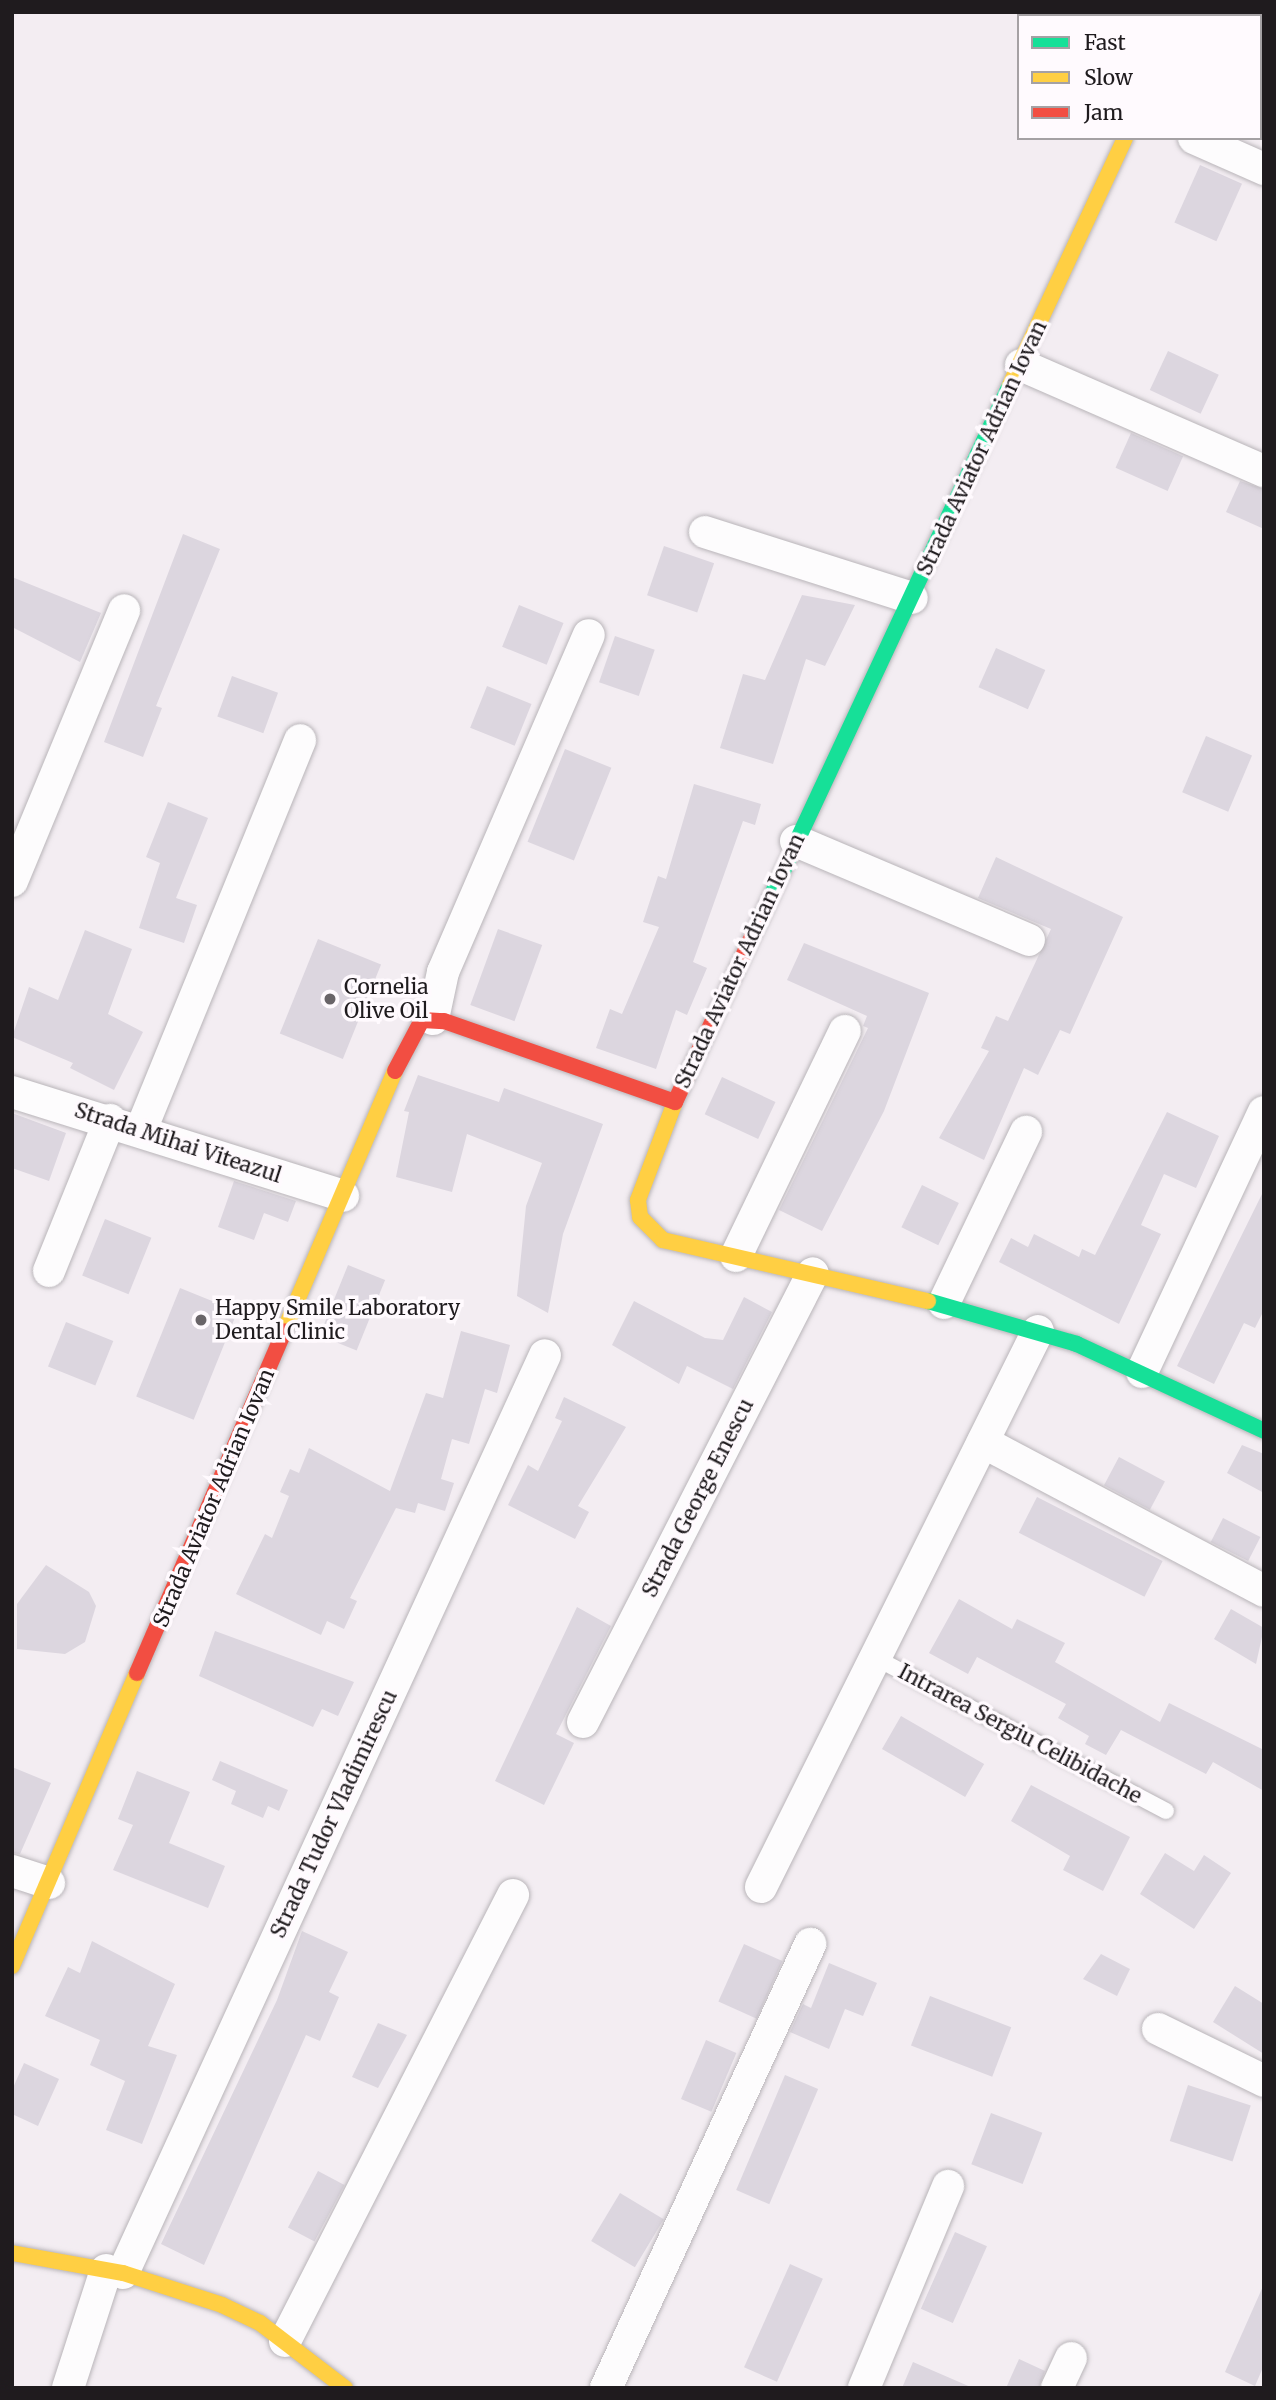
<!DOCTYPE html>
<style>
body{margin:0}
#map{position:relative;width:1276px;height:2400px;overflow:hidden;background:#f3edf2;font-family:Merriweather,serif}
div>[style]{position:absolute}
.building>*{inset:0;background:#dcd6df;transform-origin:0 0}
.roads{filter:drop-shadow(0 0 2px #b9b5b9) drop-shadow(0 0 2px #b9b5b9)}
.lane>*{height:16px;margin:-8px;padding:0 8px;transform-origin:8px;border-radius:8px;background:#fdfcfd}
.street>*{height:32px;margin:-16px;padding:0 16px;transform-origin:16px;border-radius:16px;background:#fdfcfd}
.fast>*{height:16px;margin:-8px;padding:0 8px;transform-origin:8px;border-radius:8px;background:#16e098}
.slow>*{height:16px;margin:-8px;padding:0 8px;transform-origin:8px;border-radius:8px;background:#ffcf43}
.jam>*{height:16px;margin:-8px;padding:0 8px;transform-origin:8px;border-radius:8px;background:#f24e42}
.dots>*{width:19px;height:19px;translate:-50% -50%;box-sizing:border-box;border:4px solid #fffafe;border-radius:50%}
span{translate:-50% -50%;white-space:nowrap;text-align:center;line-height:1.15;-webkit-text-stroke:7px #fffafe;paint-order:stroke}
.street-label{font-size:21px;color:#1f1b1e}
.poi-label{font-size:21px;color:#1f1b1e}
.left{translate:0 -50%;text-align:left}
.frame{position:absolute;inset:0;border:14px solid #1f1b1e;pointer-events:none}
.legend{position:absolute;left:1017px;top:14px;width:245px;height:126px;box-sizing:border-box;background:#fffafe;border:2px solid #a5a1a4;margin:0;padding:9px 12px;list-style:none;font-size:21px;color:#1f1b1e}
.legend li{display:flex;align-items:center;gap:14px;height:35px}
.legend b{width:35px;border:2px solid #a5a1a4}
</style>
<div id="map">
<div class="building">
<i style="left:1200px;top:165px;width:46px;height:63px;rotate:24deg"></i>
<i style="left:1168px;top:351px;width:56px;height:43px;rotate:25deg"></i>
<i style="left:1131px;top:433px;width:57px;height:38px;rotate:24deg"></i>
<i style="clip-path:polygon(1240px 481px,1264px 489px,1264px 529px,1226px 512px)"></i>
<i style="clip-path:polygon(183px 534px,220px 549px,156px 706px,162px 708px,143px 757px,104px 742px)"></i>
<i style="left:664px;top:546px;width:53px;height:52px;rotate:19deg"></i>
<i style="clip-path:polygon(12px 577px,101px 613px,80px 662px,12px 627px)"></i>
<i style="clip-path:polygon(802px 595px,855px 605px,825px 666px,806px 659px,773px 764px,720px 748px,743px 674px,765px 680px)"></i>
<i style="left:519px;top:605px;width:48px;height:45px;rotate:22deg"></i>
<i style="left:615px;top:636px;width:42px;height:49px;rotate:19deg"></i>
<i style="left:996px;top:648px;width:54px;height:43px;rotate:24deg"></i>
<i style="left:232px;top:676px;width:49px;height:43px;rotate:20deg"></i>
<i style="left:487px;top:686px;width:48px;height:45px;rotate:22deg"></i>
<i style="left:1206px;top:736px;width:50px;height:61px;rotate:23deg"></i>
<i style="left:565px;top:749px;width:50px;height:100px;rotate:22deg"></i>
<i style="clip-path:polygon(694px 784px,761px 804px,755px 825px,743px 821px,693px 962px,707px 968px,687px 1015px,676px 1010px,656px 1069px,596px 1048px,610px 1009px,622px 1014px,659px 927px,643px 922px,658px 876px,666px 879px)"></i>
<i style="clip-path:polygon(168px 802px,208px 818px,176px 898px,197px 905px,184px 943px,139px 928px,160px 863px,146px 857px)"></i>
<i style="clip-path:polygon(996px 857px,1123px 917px,1070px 1034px,1060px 1030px,1038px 1075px,1024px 1068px,984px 1160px,939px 1138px,989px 1051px,981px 1048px,996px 1016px,1008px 1021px,1051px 929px,978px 898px)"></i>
<i style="left:498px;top:929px;width:47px;height:81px;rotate:20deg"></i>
<i style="clip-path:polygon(85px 930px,132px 949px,108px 1014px,143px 1032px,114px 1090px,70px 1068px,73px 1063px,12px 1037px,29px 987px,58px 1000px)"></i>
<i style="left:318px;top:939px;width:68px;height:102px;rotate:22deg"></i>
<i style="clip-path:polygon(804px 943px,929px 993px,884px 1111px,822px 1231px,779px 1210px,868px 1028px,863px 1026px,867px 1016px,787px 980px)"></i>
<i style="clip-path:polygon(418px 1075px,499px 1102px,504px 1088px,603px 1124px,563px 1234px,548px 1313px,517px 1296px,526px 1206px,542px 1163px,467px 1134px,452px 1192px,396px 1177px,409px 1112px,404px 1111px)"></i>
<i style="left:722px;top:1077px;width:59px;height:41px;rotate:25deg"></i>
<i style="clip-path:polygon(1167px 1112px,1219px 1136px,1196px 1188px,1164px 1174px,1141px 1225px,1161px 1234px,1119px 1324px,999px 1262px,1011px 1238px,1028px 1247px,1034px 1234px,1079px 1257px,1082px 1249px,1095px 1255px)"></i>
<i style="clip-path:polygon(12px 1113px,66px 1133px,49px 1181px,12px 1168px)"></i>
<i style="clip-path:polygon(234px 1181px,296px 1201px,288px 1222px,264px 1213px,254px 1240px,218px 1227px)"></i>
<i style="left:922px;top:1185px;width:41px;height:47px;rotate:26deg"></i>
<i style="clip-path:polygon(1264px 1190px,1264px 1310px,1255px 1328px,1244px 1323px,1214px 1384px,1177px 1366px)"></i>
<i style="left:105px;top:1219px;width:50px;height:61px;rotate:22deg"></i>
<i style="left:348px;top:1265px;width:40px;height:76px;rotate:22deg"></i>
<i style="left:180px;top:1288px;width:62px;height:117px;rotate:22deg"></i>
<i style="clip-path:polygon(744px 1297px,772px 1312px,733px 1389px,687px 1366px,679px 1384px,612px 1345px,634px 1301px,705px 1338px,723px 1340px)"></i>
<i style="left:66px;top:1322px;width:51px;height:48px;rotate:22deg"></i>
<i style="clip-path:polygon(461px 1331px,510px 1345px,497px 1393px,485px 1389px,469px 1444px,452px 1439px,441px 1479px,454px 1483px,445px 1511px,418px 1503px,415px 1513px,396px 1508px,350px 1598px,357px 1601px,344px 1629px,327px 1621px,321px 1635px,236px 1594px,265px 1534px,272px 1538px,289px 1496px,280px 1492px,290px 1469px,299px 1473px,309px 1448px,390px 1491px,426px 1393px,443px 1398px)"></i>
<i style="clip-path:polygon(564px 1397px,626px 1427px,578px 1506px,589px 1512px,575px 1539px,508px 1505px,528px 1465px,538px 1471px,562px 1421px,555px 1418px)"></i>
<i style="clip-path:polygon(1242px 1445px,1264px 1454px,1264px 1493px,1227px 1473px)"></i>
<i style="left:1119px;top:1457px;width:52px;height:32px;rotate:28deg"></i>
<i style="left:1037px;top:1497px;width:141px;height:40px;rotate:27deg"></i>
<i style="left:1223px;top:1518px;width:42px;height:27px;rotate:27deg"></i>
<i style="clip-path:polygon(46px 1565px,89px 1592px,96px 1606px,85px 1642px,65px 1654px,17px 1649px,17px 1604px)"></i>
<i style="clip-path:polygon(959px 1599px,1012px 1629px,1017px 1619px,1065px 1643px,1055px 1662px,1160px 1722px,1169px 1703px,1264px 1750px,1264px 1791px,1213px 1762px,1206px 1774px,1121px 1730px,1106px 1755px,1085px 1744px,1089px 1736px,1058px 1718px,1066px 1704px,977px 1657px,968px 1674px,929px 1653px)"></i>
<i style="clip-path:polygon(577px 1607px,611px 1626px,556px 1734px,574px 1743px,544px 1805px,495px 1781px)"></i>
<i style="clip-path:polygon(1231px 1609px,1264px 1628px,1256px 1664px,1214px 1639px)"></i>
<i style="clip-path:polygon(215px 1631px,354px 1682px,338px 1716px,322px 1709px,313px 1727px,199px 1676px)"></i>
<i style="left:901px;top:1716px;width:96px;height:38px;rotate:30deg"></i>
<i style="clip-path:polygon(220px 1761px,288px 1790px,279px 1811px,268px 1806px,263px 1818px,231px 1804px,236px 1791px,212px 1780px)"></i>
<i style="clip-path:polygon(12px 1767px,51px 1783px,20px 1854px,12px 1853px)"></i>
<i style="clip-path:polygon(137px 1771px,190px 1792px,169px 1843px,225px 1866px,208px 1908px,113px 1870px,133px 1825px,118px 1819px)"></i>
<i style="clip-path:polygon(1031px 1785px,1130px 1837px,1103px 1891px,1063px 1870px,1070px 1856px,1011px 1821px)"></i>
<i style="clip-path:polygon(1165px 1853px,1194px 1871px,1204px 1855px,1231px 1873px,1194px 1929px,1140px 1894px)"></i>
<i style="clip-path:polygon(302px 1931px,348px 1952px,329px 1992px,339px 1997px,320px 2041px,306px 2035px,204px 2265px,161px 2244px,277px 2000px)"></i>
<i style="clip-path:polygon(92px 1941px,175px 1984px,148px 2046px,177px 2055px,142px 2144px,106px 2130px,125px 2081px,90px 2065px,100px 2040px,45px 2016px,68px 1967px,80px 1973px)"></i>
<i style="left:744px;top:1944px;width:42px;height:63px;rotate:24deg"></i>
<i style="clip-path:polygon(1101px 1954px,1130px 1969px,1117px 1996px,1083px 1979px)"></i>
<i style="clip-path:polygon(829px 1963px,877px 1983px,863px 2016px,845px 2009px,829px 2049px,790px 2032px,803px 2004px,811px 2008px)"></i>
<i style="clip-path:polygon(1235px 1986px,1264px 2004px,1264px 2054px,1213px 2022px)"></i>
<i style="left:930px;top:1996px;width:87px;height:53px;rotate:21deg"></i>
<i style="clip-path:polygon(378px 2023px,407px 2035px,378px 2088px,352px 2077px)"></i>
<i style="left:706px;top:2040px;width:33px;height:64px;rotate:23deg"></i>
<i style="clip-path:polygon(24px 2063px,59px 2079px,38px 2126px,12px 2114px,12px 2090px)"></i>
<i style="left:785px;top:2075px;width:36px;height:125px;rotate:23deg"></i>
<i style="left:1188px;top:2085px;width:66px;height:59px;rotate:18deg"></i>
<i style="left:991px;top:2113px;width:55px;height:55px;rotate:21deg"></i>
<i style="left:318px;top:2171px;width:30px;height:64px;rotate:28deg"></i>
<i style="left:620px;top:2193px;width:51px;height:56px;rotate:31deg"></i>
<i style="left:955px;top:2232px;width:35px;height:84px;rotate:24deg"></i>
<i style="left:790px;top:2264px;width:36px;height:113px;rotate:24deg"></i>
<i style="clip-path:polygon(1264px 2284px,1264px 2365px,1255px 2386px,1225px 2372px)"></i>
<i style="clip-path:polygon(1019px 2359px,1045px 2371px,1039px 2388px,1006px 2388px)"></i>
<i style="clip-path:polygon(913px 2362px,973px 2388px,902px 2388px)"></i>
</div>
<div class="roads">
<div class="lane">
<i style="left:874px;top:1657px;width:330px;rotate:27.8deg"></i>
</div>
<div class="street">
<i style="left:1194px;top:138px;width:77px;rotate:23.9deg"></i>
<i style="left:1021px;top:365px;width:265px;rotate:23.6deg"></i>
<i style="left:705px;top:532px;width:217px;rotate:17.7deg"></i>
<i style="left:796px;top:841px;width:253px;rotate:23deg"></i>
<i style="left:12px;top:881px;width:293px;rotate:-67.5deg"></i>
<i style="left:433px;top:1019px;width:48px;rotate:-78deg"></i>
<i style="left:443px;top:972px;width:367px;rotate:-66.6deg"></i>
<i style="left:12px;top:1092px;width:347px;rotate:17.4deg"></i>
<i style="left:141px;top:1130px;width:421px;rotate:-67.8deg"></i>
<i style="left:736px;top:1256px;width:250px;rotate:-64.2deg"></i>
<i style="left:49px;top:1271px;width:163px;rotate:-68deg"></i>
<i style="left:944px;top:1303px;width:190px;rotate:-64.4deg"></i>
<i style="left:1142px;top:1372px;width:287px;rotate:-64.9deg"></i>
<i style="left:983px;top:1442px;width:318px;rotate:27.9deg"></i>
<i style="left:583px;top:1722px;width:504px;rotate:-62.88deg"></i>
<i style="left:12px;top:1871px;width:39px;rotate:18deg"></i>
<i style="left:761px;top:1887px;width:621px;rotate:-63.52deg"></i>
<i style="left:1158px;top:2029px;width:118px;rotate:26.1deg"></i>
<i style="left:123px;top:2273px;width:1010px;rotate:-65.31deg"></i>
<i style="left:285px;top:2341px;width:501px;rotate:-62.92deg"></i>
<i style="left:68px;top:2388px;width:124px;rotate:-72.1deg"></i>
<i style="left:606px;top:2388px;width:489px;rotate:-65.3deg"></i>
<i style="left:864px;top:2388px;width:219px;rotate:-67.4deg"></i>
<i style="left:1057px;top:2388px;width:33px;rotate:-65deg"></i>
</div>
<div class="fast">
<i style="left:760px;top:920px;width:591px;rotate:-64.95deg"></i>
<i style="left:928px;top:1301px;width:155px;rotate:16.1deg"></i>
<i style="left:1077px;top:1344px;width:206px;rotate:24.9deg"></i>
</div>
<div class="slow">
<i style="left:1010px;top:385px;width:272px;rotate:-65deg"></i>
<i style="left:675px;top:1102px;width:105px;rotate:110.7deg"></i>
<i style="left:638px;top:1200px;width:17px;rotate:83deg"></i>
<i style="left:640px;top:1217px;width:33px;rotate:45deg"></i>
<i style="left:663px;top:1240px;width:272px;rotate:13deg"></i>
<i style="left:284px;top:1331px;width:283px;rotate:-66.9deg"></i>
<i style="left:12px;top:1966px;width:319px;rotate:-66.9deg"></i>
<i style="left:12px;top:2253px;width:113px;rotate:10.2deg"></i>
<i style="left:123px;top:2273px;width:104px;rotate:17.9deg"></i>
<i style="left:222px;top:2305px;width:42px;rotate:25.3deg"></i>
<i style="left:260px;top:2323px;width:107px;rotate:37.4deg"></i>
</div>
<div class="jam">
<i style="left:1181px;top:16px;width:4px;rotate:-63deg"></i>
<i style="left:395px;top:1071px;width:58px;rotate:-62.1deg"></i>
<i style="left:422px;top:1020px;width:22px;rotate:3deg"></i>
<i style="left:444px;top:1021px;width:245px;rotate:19.3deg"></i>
<i style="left:675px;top:1102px;width:201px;rotate:-65deg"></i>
<i style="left:137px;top:1673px;width:372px;rotate:-66.7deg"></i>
</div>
</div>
<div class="dots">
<i style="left:330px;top:999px;background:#696468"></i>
<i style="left:201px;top:1320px;background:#696468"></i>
</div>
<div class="street-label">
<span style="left:982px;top:448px;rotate:-65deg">Strada Aviator Adrian Iovan</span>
<span style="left:740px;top:961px;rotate:-65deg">Strada Aviator Adrian Iovan</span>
<span style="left:178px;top:1143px;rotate:18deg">Strada Mihai Viteazul</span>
<span style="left:214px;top:1498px;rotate:-67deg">Strada Aviator Adrian Iovan</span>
<span style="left:698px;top:1498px;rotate:-63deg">Strada George Enescu</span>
<span style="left:1020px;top:1734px;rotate:28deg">Intrarea Sergiu Celibidache</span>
<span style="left:334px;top:1814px;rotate:-65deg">Strada Tudor Vladimirescu</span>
</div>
<div class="poi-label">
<span class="left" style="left:344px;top:999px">Cornelia<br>Olive Oil</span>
<span class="left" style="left:215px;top:1320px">Happy Smile Laboratory<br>Dental Clinic</span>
</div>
<div class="frame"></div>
<ul class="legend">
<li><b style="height:9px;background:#16e098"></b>Fast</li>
<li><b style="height:9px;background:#ffcf43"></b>Slow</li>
<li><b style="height:9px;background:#f24e42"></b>Jam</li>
</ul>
</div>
